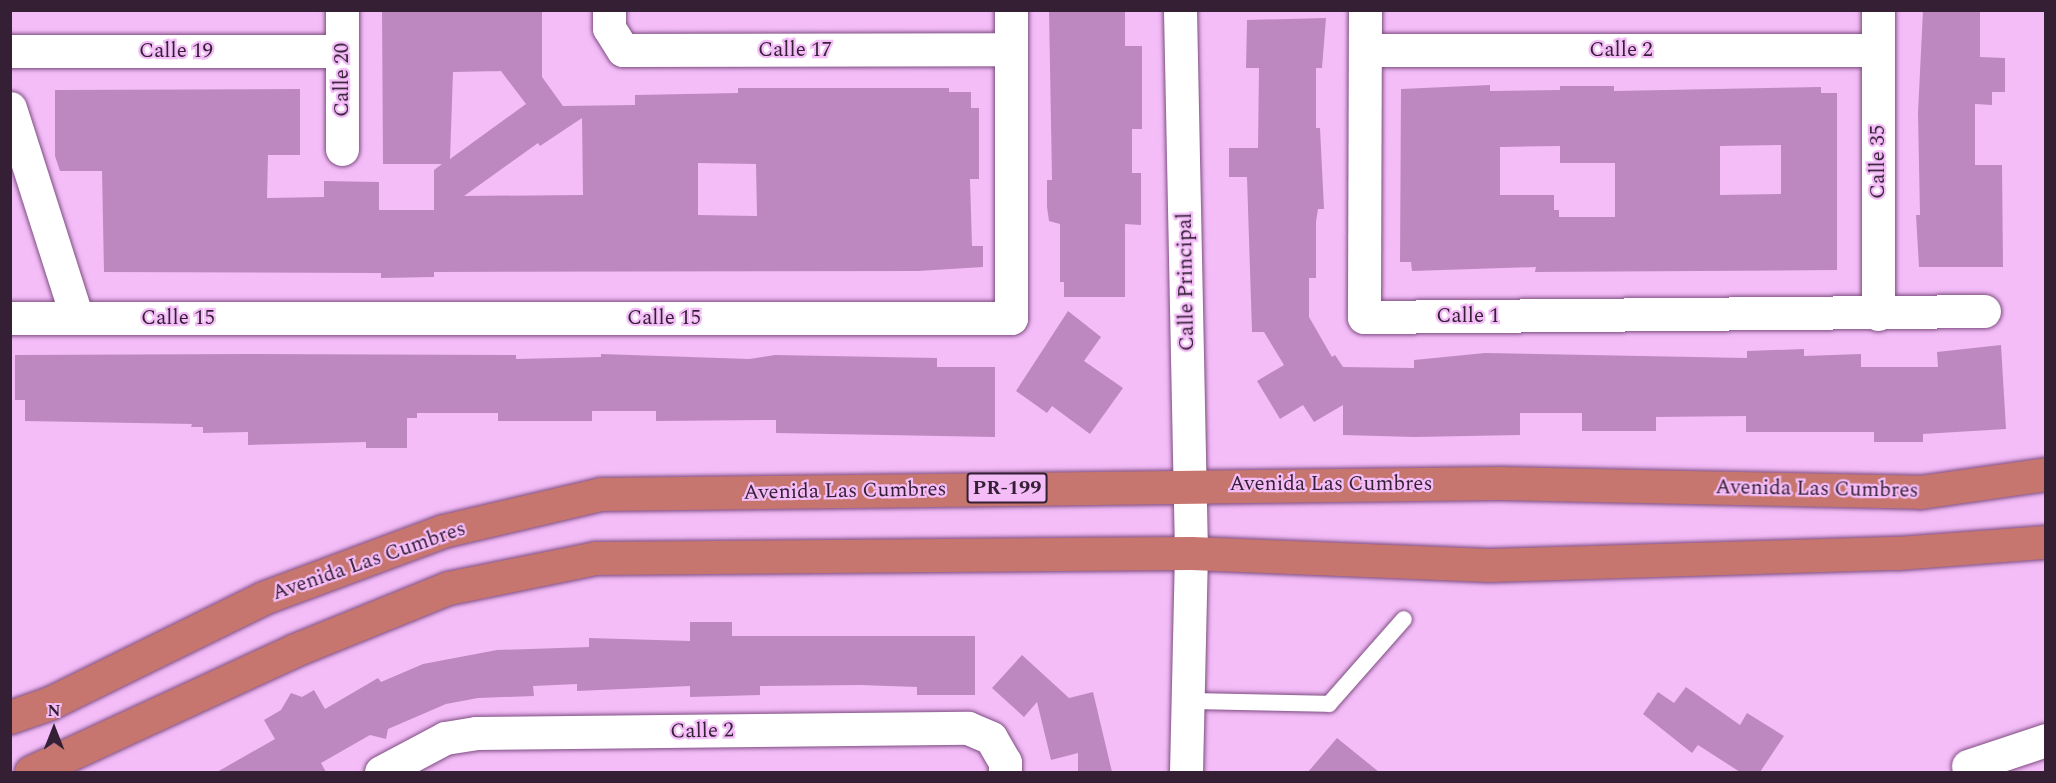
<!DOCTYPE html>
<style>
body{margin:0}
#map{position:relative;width:2056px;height:783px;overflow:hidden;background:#f4bdf8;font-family:Spectral,serif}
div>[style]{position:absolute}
.building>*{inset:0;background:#bd88c0}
.roads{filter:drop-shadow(0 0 2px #7d4d81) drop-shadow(0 0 2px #7d4d81)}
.lane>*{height:16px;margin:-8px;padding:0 8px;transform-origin:8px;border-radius:8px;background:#fff}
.street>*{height:33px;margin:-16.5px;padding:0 16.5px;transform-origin:16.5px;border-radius:16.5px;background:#fff}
.secondary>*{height:33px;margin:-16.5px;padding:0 16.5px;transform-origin:16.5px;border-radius:16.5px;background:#fff}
.highway>*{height:33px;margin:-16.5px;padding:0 16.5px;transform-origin:16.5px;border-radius:16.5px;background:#c7756f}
span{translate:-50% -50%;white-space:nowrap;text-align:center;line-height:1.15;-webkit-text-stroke:4.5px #f4bdf8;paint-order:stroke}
.shield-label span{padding:2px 4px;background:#f4bdf8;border:2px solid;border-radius:4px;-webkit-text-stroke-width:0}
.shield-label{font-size:20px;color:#341f35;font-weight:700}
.street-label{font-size:21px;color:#341f35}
.frame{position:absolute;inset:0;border:12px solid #341f35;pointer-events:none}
.north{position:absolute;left:24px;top:699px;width:60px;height:60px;-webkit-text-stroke:4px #f4bdf8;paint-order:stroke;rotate:0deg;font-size:16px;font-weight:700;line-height:24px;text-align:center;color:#341f35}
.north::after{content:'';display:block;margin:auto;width:21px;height:27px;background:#341f35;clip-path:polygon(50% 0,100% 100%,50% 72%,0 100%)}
</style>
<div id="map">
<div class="building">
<i style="clip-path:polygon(evenodd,382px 10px,542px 10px,542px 77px,563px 106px,635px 105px,635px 95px,738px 93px,738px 88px,949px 88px,949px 92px,971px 92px,971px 108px,979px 108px,979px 179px,970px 179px,972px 246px,983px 246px,983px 267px,918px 271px,434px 272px,434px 277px,381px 278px,381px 273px,104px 272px,102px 171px,60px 171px,55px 156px,55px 90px,300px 89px,300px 155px,268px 155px,267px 198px,324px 197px,324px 181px,379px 182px,379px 210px,434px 210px,434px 170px,442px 164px,383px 164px,382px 10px,501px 71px,526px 104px,450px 159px,453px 72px,501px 71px,382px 10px,582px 118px,583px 195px,464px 196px,538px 143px,540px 146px,582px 118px,382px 10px,698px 163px,756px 164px,757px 216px,698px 215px,698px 163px)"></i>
<i style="clip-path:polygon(1049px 10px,1125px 10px,1125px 46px,1142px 46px,1142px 129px,1132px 129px,1132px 173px,1141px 173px,1141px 225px,1125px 224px,1125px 297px,1064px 297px,1064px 282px,1060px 282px,1060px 224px,1049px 221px,1047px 207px,1047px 180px,1052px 180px)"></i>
<i style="clip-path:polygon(1923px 10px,1980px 10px,1980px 57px,2005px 58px,2005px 92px,1992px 92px,1992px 105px,1975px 104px,1975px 165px,2002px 165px,2003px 267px,1919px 267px,1916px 215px,1920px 215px,1918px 113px)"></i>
<i style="clip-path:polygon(1326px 18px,1322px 68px,1316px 68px,1316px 128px,1320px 128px,1324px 209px,1318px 209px,1316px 222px,1316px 278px,1309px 278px,1309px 317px,1332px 357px,1335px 355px,1343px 367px,1414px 368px,1414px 360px,1485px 353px,1747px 358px,1747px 351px,1804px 349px,1804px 356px,1861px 354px,1861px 367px,1938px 367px,1937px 352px,2001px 345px,2006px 429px,1923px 434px,1923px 442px,1874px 442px,1874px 432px,1746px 432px,1746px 416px,1656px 417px,1656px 431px,1582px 431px,1582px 413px,1520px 413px,1520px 435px,1414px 437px,1343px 435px,1343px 405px,1314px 422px,1303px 405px,1280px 419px,1257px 381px,1284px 365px,1264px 332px,1252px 332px,1247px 177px,1229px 177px,1229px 148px,1258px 148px,1259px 68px,1246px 68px,1247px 20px)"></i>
<i style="clip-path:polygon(evenodd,1490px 85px,1490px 91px,1560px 90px,1560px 86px,1614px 86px,1614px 91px,1821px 87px,1821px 93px,1837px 93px,1837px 270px,1535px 272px,1536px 267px,1412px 271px,1411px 262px,1400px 262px,1401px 89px,1490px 85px,1781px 145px,1781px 194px,1720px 195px,1720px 146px,1781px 145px,1490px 85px,1560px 146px,1560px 163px,1615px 163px,1615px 217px,1559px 217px,1559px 210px,1554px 210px,1554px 195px,1500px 195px,1500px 147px,1560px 146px)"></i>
<i style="clip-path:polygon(1068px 311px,1101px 337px,1084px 361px,1123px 388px,1090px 434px,1052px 406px,1047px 413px,1016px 391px)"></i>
<i style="clip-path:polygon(249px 354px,516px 355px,516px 359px,601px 357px,601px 354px,749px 359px,775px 355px,937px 358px,937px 367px,995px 367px,995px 437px,776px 433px,776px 420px,656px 421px,656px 411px,592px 411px,592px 421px,498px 421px,498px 413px,417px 413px,417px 418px,407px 418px,407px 448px,366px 448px,366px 442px,248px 445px,248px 432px,203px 433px,203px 427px,191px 427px,192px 424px,25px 421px,25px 400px,15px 400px,15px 355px)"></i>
<i style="clip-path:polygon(690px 622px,732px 622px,732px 636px,975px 636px,975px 695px,917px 695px,917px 687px,860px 685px,760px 686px,760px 695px,690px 697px,690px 686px,577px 691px,577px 684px,533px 686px,534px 696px,478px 698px,446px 704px,388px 729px,386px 739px,370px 735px,321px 763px,326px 772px,217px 772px,275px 739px,264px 720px,281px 710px,291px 693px,302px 697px,314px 690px,325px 709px,378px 678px,381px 682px,423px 664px,497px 650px,589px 647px,589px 638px,690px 641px)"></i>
<i style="clip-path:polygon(1022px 655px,1069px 698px,1093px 692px,1112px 772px,1078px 772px,1078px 753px,1051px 760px,1037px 702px,1024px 717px,992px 688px)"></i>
<i style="clip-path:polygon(1686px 687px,1740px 725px,1747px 713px,1784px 736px,1760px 772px,1740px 772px,1698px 745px,1692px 753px,1643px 714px,1658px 692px,1674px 703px)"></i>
<i style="clip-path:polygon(1337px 738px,1379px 772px,1308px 772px)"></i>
</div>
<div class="roads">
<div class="lane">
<i style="left:1188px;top:701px;width:141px;rotate:1.2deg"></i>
<i style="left:1329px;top:704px;width:113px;rotate:-48.6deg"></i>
</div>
<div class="street">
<i style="left:342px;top:10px;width:139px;rotate:90deg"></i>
<i style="left:609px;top:10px;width:18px;rotate:90deg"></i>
<i style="left:609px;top:28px;width:26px;rotate:58deg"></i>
<i style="left:623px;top:50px;width:388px;rotate:-0.1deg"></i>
<i style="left:1180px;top:10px;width:543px;rotate:88.84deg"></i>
<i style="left:1365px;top:10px;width:307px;rotate:90.2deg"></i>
<i style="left:1364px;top:317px;width:620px;rotate:-0.55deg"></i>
<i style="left:1878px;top:10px;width:304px;rotate:90deg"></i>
<i style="left:1365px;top:50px;width:513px"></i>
<i style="left:10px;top:51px;width:332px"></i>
<i style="left:10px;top:108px;width:220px;rotate:72.3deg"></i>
<i style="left:10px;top:318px;width:1001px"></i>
<i style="left:1011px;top:318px;width:308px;rotate:-90deg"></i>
<i style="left:1968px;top:766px;width:82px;rotate:-18.4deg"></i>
<i style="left:381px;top:772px;width:72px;rotate:-28deg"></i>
<i style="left:445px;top:738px;width:31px;rotate:-9deg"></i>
<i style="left:476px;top:733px;width:492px;rotate:-0.6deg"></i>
<i style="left:968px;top:728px;width:25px;rotate:23deg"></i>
<i style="left:991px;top:738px;width:28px;rotate:60deg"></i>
<i style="left:1005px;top:762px;width:10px;rotate:90deg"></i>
</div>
<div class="secondary">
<i style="left:1186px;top:772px;width:219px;rotate:-88.7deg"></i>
</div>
<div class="highway">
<i style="left:10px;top:717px;width:42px;rotate:-19.3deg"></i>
<i style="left:50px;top:703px;width:237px;rotate:-26.2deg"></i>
<i style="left:263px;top:598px;width:192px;rotate:-20.4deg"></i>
<i style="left:443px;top:531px;width:162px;rotate:-13.2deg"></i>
<i style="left:601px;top:494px;width:898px;rotate:-0.7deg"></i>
<i style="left:1499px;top:483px;width:421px;rotate:1.2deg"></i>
<i style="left:1920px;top:492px;width:127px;rotate:-8.1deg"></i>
<i style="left:31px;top:772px;width:291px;rotate:-24.8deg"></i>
<i style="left:295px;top:650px;width:165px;rotate:-22.1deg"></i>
<i style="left:448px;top:588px;width:150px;rotate:-11.5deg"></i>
<i style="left:595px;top:558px;width:596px;rotate:-0.48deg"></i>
<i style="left:1191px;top:553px;width:298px;rotate:2.3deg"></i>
<i style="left:1489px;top:565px;width:409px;rotate:-1.7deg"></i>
<i style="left:1898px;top:553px;width:148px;rotate:-4.3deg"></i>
</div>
</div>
<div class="shield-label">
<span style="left:1007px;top:488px">PR-199</span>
</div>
<div class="street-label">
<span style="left:795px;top:50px">Calle 17</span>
<span style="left:1621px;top:50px">Calle 2</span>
<span style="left:176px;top:51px">Calle 19</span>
<span style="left:342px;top:80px;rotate:-90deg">Calle 20</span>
<span style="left:1878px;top:162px;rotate:-90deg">Calle 35</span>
<span style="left:1186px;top:282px;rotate:-91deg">Calle Principal</span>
<span style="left:1468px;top:316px">Calle 1</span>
<span style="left:178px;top:318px">Calle 15</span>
<span style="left:664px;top:318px">Calle 15</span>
<span style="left:1331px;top:484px">Avenida Las Cumbres</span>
<span style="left:1817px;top:489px;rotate:1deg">Avenida Las Cumbres</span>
<span style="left:845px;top:491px;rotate:-1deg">Avenida Las Cumbres</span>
<span style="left:369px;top:561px;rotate:-19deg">Avenida Las Cumbres</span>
<span style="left:702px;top:731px;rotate:-1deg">Calle 2</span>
</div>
<div class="frame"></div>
<div class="north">N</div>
</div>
